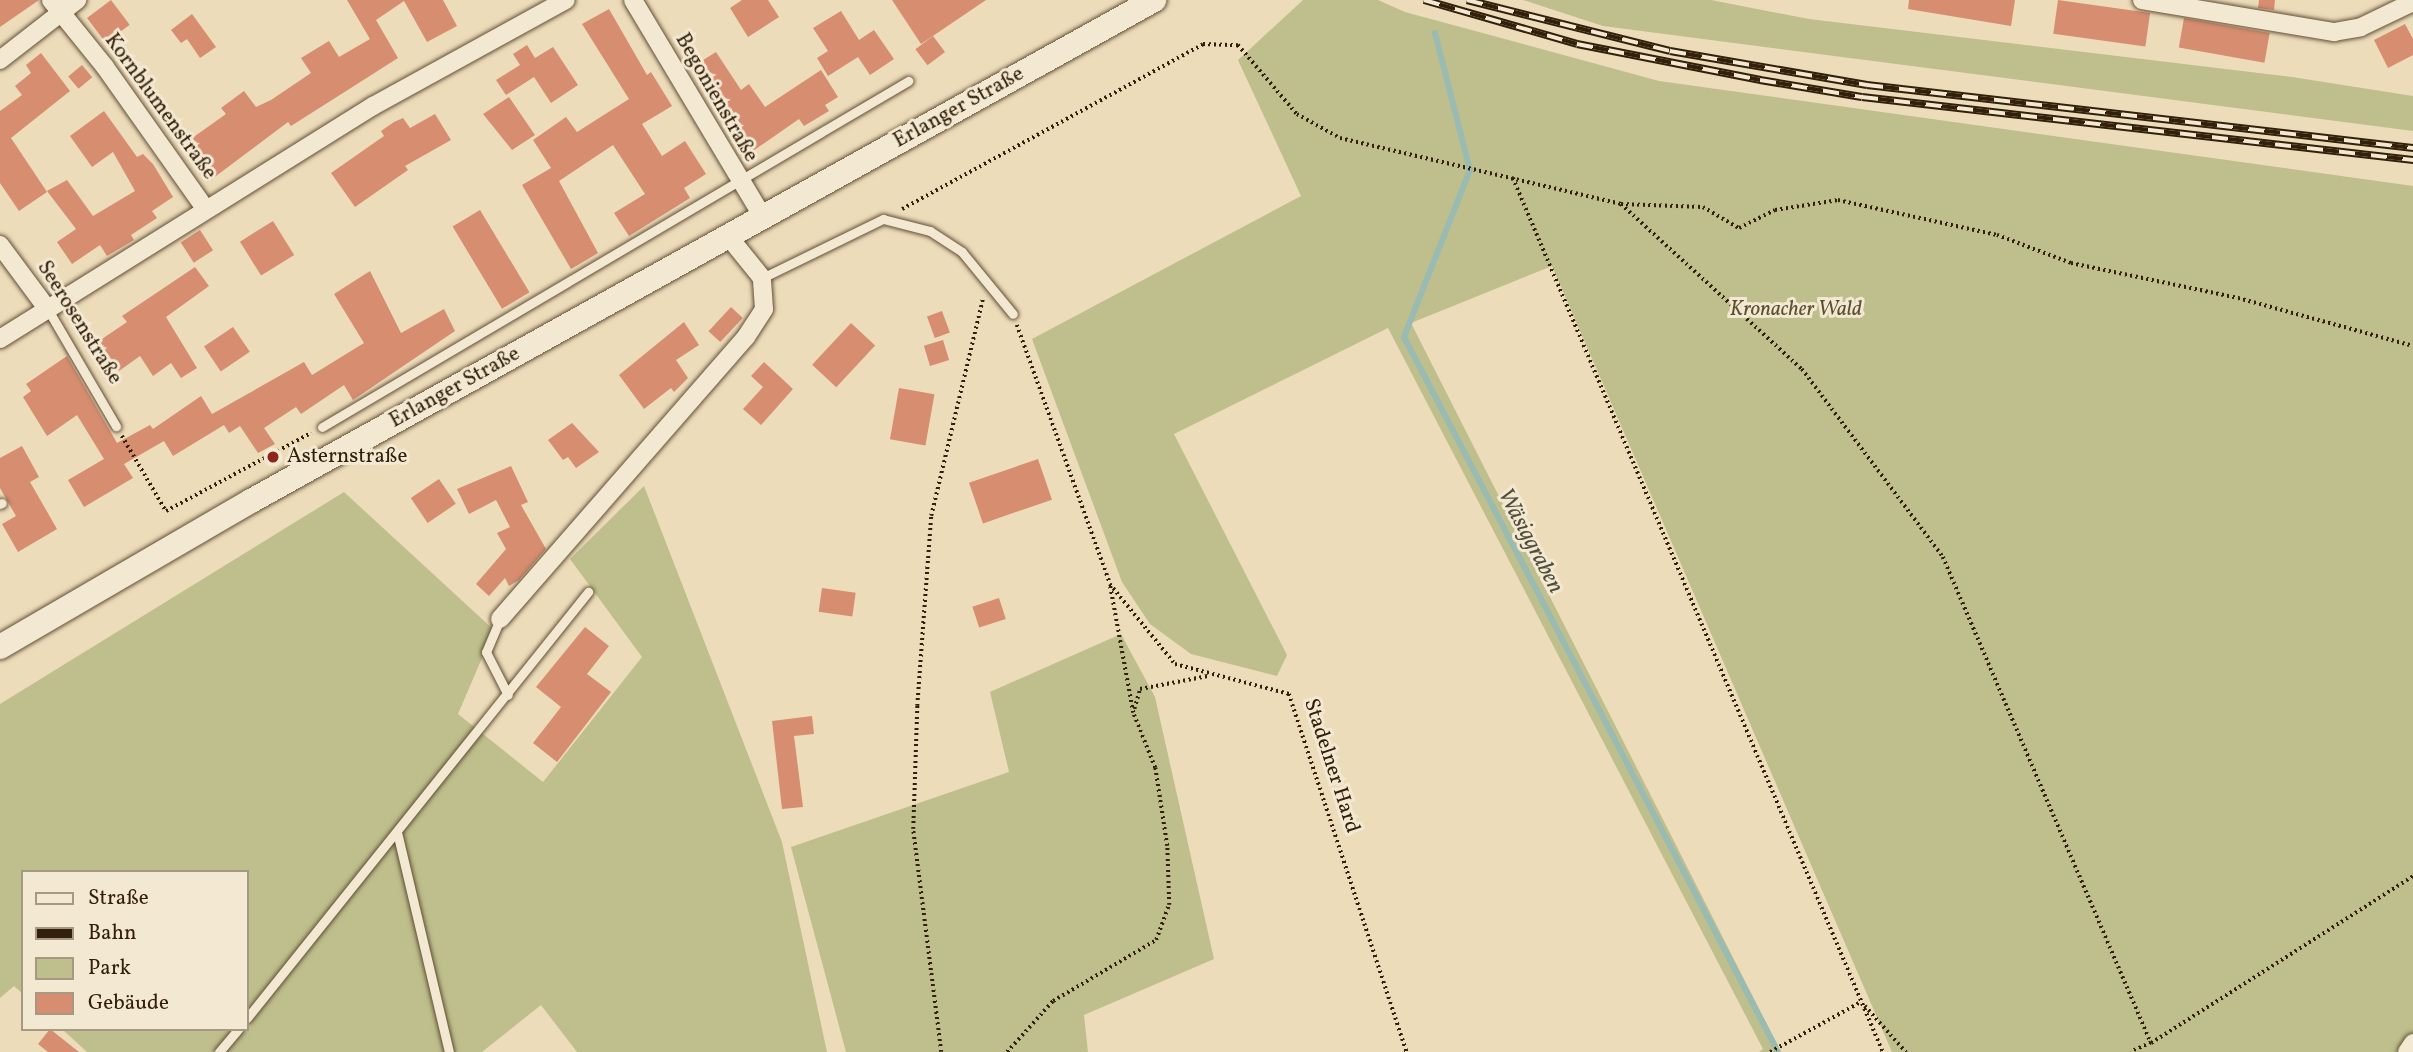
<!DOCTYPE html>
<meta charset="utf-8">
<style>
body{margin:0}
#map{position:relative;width:2413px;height:1052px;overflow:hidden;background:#eddcba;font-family:Vollkorn,serif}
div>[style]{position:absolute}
.green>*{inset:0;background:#bebf8c}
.stream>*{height:6px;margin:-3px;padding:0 3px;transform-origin:3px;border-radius:3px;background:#99bbb1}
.building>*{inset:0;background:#d68d70;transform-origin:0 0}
.path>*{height:3.5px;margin-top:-1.75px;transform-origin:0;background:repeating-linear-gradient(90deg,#32200a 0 2px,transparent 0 5.5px)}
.roads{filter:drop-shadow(0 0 2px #614f36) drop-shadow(0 0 2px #614f36)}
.service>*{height:9px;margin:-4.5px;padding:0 4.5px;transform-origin:4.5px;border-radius:4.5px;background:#f3e8d2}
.minor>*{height:18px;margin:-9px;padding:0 9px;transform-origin:9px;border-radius:9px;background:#f3e8d2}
.secondary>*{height:24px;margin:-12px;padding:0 12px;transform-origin:12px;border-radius:12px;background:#f3e8d2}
.rail>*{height:8px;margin-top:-4px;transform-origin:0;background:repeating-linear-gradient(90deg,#f3e8d2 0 16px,#32200a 0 32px);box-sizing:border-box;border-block:2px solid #32200a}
.dots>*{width:19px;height:19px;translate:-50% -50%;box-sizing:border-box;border:4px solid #f3e8d2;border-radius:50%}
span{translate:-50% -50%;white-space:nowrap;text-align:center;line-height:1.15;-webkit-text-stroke:6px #f3e8d2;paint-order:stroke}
.street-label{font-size:21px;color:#32200a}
.park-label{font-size:21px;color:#5c5031;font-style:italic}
.poi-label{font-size:21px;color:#32200a}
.left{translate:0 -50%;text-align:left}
.water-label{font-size:23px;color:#514e3c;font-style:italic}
.legend{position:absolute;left:21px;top:870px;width:228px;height:161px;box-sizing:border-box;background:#f3e8d2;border:2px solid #a69882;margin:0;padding:9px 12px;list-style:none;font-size:21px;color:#32200a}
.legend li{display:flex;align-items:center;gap:14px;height:35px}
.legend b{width:35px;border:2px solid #a69882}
</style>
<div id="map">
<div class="green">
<i style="clip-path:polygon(1303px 0,1378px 0,1405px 12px,1659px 81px,2413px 186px,2413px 1052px,1892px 1052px,1552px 266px,1411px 323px,1781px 1052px,1759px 1052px,1763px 1049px,1388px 328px,1174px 434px,1287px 655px,1277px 676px,1191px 654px,1150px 624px,1122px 582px,1032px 339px,1301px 196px,1238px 60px)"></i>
<i style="clip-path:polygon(1523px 0,1711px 0,1809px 19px,2292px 77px,2413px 96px,2413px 131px,1603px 26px)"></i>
<i style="clip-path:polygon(644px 486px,782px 842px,827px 1052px,577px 1052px,541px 1005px,482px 1052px,87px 1052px,62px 1029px,247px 1029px,247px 872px,23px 872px,23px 994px,14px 986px,0 998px,0 704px,344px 492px,494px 630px,458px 714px,543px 782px,642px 657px,570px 559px)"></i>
<i style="clip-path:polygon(1121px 634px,1155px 697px,1214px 959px,1084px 1015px,1088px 1052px,846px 1052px,791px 847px,1009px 772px,990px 692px)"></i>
</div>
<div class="stream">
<i style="left:1435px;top:33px;width:141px;rotate:75.7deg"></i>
<i style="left:1470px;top:170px;width:180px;rotate:111.6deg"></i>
<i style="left:1404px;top:337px;width:800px;rotate:62.38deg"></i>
<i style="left:1777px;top:1051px;width:1px;rotate:45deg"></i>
</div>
<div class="building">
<i style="clip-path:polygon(0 0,39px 0,0 27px)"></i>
<i style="left:111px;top:0;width:31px;height:30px;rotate:53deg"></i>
<i style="clip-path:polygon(347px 0,443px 0,457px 26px,427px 42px,404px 1px,376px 20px,398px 58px,291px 126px,288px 122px,208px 182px,188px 154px,195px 150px,188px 141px,226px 114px,221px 108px,244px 91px,256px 107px,271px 100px,311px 73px,301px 58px,329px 41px,339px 57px,370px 39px)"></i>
<i style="clip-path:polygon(742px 0,768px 0,779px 17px,748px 37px,730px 8px)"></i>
<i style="clip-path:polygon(892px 0,986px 0,921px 44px)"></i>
<i style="clip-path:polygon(1909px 0,2015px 0,2011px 26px,1908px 9px)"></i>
<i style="left:2058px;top:0;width:93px;height:34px;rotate:8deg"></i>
<i style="clip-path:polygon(2259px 0,2275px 0,2274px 10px,2258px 8px)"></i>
<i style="clip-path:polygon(609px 9px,647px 75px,651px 72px,672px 106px,642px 124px,662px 156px,685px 141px,706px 174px,684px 188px,690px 198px,629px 236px,614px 213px,645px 194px,613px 145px,559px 181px,598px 253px,571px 269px,522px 185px,551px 168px,533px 140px,566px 117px,577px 132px,629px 99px,582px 24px)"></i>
<i style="clip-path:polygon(841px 11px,859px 40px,874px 30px,894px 59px,870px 75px,858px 57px,828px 76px,817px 58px,828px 51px,813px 28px)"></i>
<i style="clip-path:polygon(192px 14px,216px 47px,200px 58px,187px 39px,181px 43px,171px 30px)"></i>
<i style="left:2184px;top:18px;width:87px;height:30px;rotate:10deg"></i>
<i style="clip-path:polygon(2405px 24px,2413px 39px,2413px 55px,2388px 68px,2374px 40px)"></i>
<i style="left:933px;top:36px;width:20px;height:22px;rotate:53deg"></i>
<i style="clip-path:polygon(527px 45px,535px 58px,553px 47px,578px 85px,551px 103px,534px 77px,506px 95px,496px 80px,520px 65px,513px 54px)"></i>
<i style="clip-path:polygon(716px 52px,741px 90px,749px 84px,765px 107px,821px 70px,838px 97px,825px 105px,829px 111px,804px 126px,799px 119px,753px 151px,700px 62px)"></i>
<i style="clip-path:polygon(41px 53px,70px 91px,11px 138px,47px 192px,19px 211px,0 183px,0 111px,22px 95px,15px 86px,31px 73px,26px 65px)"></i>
<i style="left:82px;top:65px;width:16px;height:18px;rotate:50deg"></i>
<i style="clip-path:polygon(509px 97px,535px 135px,512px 150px,483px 114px)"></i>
<i style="clip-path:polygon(104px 111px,137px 157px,143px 154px,153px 164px,173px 197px,152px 211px,157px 218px,131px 235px,134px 240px,107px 256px,100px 245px,72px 264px,57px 242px,76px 229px,47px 191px,67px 180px,93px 216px,135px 191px,113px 152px,92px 167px,70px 136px)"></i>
<i style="clip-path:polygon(435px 114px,451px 140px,405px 166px,408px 170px,355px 207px,331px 173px,384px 136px,381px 131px,394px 122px,403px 118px,410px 128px)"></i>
<i style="left:480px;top:210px;width:96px;height:32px;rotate:59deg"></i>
<i style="left:273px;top:221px;width:40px;height:39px;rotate:58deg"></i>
<i style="left:200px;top:230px;width:24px;height:23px;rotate:57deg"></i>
<i style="clip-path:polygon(195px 267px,209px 286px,166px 317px,197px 368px,181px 378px,171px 363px,153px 376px,140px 356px,119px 371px,99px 341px,127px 322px,122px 316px)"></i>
<i style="clip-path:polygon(370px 271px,401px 333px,444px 309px,455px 331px,353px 400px,344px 385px,301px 414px,296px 407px,264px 428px,275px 444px,258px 453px,240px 426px,229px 433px,224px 425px,173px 456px,164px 441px,124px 464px,133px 478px,84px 507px,68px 480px,104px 459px,77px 415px,47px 436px,23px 397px,31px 391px,26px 384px,67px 356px,117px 443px,150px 425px,153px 429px,201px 396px,212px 414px,304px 362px,312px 375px,364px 343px,334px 294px)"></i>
<i style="left:731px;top:307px;width:16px;height:33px;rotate:43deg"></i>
<i style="left:942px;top:311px;width:23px;height:16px;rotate:70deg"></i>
<i style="clip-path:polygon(684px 322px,699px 345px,676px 360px,688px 378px,674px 392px,671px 388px,644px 409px,619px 375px)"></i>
<i style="left:851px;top:323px;width:33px;height:57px;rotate:43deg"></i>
<i style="left:233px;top:327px;width:30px;height:35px;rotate:56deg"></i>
<i style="left:943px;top:340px;width:21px;height:20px;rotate:73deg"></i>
<i style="clip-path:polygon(764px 362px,793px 389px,761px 425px,743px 409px,763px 387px,751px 376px)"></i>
<i style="left:899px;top:388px;width:36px;height:52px;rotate:10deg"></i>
<i style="clip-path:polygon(572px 423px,599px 452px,576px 468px,568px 457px,563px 460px,548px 440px)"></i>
<i style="clip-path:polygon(22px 446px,39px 477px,30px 482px,57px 529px,18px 552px,2px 524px,16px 516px,0 488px,0 458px)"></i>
<i style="left:1038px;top:459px;width:43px;height:73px;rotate:71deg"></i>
<i style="clip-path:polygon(511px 466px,528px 502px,521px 505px,546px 549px,519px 580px,509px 586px,505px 578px,489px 596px,476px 584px,506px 549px,497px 533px,510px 527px,496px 500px,469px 514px,457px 489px)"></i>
<i style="left:439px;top:479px;width:30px;height:34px;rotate:56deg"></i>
<i style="left:822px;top:588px;width:34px;height:24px;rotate:8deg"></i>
<i style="left:999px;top:598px;width:22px;height:28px;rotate:72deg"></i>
<i style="clip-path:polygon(585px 627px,609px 646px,587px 674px,611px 692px,557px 762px,533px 743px,561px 707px,536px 687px)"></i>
<i style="clip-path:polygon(812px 716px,814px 734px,794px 736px,803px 807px,782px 809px,772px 721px)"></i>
<i style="clip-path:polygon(50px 1029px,79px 1052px,48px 1052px,38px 1044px)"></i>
</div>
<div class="path">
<i style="left:1513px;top:178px;width:949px;rotate:67.06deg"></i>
<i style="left:1621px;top:204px;width:245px;rotate:42.4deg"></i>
<i style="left:1802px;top:369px;width:235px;rotate:53.1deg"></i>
<i style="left:1943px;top:557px;width:529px;rotate:66.83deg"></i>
<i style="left:2151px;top:1043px;width:22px;rotate:156deg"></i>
<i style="left:902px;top:209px;width:343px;rotate:-28.7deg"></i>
<i style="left:1203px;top:44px;width:35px;rotate:2deg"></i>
<i style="left:1238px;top:45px;width:91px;rotate:49.5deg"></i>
<i style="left:1297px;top:114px;width:49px;rotate:29.2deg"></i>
<i style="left:1340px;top:138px;width:289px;rotate:13.2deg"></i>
<i style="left:1621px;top:204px;width:82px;rotate:2.1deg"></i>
<i style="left:1703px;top:207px;width:42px;rotate:30.3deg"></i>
<i style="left:1739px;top:228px;width:40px;rotate:-26.6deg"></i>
<i style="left:1775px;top:210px;width:64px;rotate:-9deg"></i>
<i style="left:1838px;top:200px;width:163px;rotate:12.4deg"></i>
<i style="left:1997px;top:235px;width:79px;rotate:20.7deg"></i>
<i style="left:2071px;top:263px;width:171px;rotate:11.8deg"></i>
<i style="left:2238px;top:298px;width:181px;rotate:15.3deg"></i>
<i style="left:1017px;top:325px;width:275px;rotate:70.2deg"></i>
<i style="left:1110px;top:584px;width:103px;rotate:50.9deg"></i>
<i style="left:1175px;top:664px;width:118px;rotate:14.7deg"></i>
<i style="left:1289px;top:694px;width:377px;rotate:71.8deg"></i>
<i style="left:122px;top:436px;width:87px;rotate:59.6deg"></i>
<i style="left:166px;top:511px;width:165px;rotate:-28.3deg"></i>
<i style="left:1134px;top:709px;width:21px;rotate:-73deg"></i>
<i style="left:1140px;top:689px;width:69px;rotate:-10.8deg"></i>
<i style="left:1865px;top:1006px;width:62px;rotate:48.3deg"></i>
<i style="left:2151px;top:1043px;width:311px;rotate:-32.5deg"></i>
<i style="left:941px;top:1052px;width:225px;rotate:-97.2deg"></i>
<i style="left:913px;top:829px;width:123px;rotate:-88.1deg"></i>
<i style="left:917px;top:706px;width:191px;rotate:-85.8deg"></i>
<i style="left:931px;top:516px;width:224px;rotate:-76.6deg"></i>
<i style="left:1007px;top:1052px;width:69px;rotate:-48deg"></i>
<i style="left:1053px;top:1001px;width:120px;rotate:-30.6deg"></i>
<i style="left:1156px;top:940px;width:37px;rotate:-70deg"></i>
<i style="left:1169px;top:905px;width:59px;rotate:-91.9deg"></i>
<i style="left:1167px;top:846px;width:79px;rotate:-98.7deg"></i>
<i style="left:1155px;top:768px;width:59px;rotate:-111.8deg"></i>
<i style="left:1133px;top:713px;width:129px;rotate:-100.3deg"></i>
<i style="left:1770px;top:1052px;width:104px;rotate:-28.8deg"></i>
</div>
<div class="roads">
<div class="service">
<i style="left:762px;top:278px;width:135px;rotate:-26deg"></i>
<i style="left:883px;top:219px;width:49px;rotate:14.3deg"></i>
<i style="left:930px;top:231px;width:38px;rotate:33deg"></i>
<i style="left:962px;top:252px;width:80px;rotate:50.6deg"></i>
<i style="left:47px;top:308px;width:137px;rotate:59.7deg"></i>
<i style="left:322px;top:427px;width:681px;rotate:-30.56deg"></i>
<i style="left:0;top:504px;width:2px;rotate:-27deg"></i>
<i style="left:500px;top:619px;width:36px;rotate:113deg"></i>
<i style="left:486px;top:652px;width:48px;rotate:62.9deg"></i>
<i style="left:397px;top:832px;width:226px;rotate:76.7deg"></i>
<i style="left:247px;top:1018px;width:546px;rotate:-51.32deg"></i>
<i style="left:219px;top:1052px;width:30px;rotate:-50deg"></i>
</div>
<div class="minor">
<i style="left:51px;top:0;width:86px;rotate:51.1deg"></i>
<i style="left:105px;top:67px;width:173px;rotate:54.7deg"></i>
<i style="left:633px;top:0;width:253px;rotate:59.1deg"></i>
<i style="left:2142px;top:0;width:195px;rotate:9.5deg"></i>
<i style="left:2334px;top:32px;width:27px;rotate:-10deg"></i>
<i style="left:2361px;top:27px;width:58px;rotate:-25.7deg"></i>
<i style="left:0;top:60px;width:98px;rotate:-37.9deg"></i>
<i style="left:0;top:245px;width:77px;rotate:53.4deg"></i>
<i style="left:0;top:339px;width:440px;rotate:-32deg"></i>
<i style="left:373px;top:106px;width:220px;rotate:-28.8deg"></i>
<i style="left:500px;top:619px;width:374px;rotate:-48.9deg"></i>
<i style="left:746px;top:337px;width:33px;rotate:-57deg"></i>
<i style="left:764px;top:309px;width:31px;rotate:-94deg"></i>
<i style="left:762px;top:278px;width:54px;rotate:-129deg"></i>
<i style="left:2407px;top:1052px;width:11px;rotate:-56deg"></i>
</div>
<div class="secondary">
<i style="left:0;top:647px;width:290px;rotate:-30.2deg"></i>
<i style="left:251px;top:501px;width:1033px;rotate:-29.02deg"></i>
</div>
</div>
<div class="rail">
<i style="left:1424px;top:0;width:159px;rotate:16deg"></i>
<i style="left:1577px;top:44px;width:187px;rotate:11.1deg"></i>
<i style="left:1760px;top:80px;width:103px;rotate:9.5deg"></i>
<i style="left:1862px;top:97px;width:555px;rotate:6.52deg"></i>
<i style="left:1467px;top:0;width:209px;rotate:14.1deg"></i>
<i style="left:1670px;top:51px;width:200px;rotate:9.8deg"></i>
<i style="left:1867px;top:85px;width:550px;rotate:6.58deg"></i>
</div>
<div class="dots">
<i style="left:273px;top:457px;background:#8f2418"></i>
</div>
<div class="street-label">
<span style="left:716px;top:98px;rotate:60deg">Begonienstraße</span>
<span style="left:160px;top:107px;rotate:54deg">Kornblumenstraße</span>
<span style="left:959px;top:108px;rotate:-29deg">Erlanger Straße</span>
<span style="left:79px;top:323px;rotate:58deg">Seerosenstraße</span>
<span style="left:455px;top:388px;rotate:-29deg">Erlanger Straße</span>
<span style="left:1331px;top:766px;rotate:72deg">Stadelner Hard</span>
</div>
<div class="park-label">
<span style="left:1796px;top:310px">Kronacher Wald</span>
</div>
<div class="poi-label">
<span class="left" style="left:287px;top:457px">Asternstraße</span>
</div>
<div class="water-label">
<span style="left:1530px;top:541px;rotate:62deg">Wäsiggraben</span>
</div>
<ul class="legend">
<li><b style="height:9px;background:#f3e8d2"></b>Straße</li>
<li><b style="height:9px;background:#32200a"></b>Bahn</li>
<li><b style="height:19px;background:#bebf8c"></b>Park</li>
<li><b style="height:19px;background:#d68d70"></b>Gebäude</li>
</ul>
</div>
